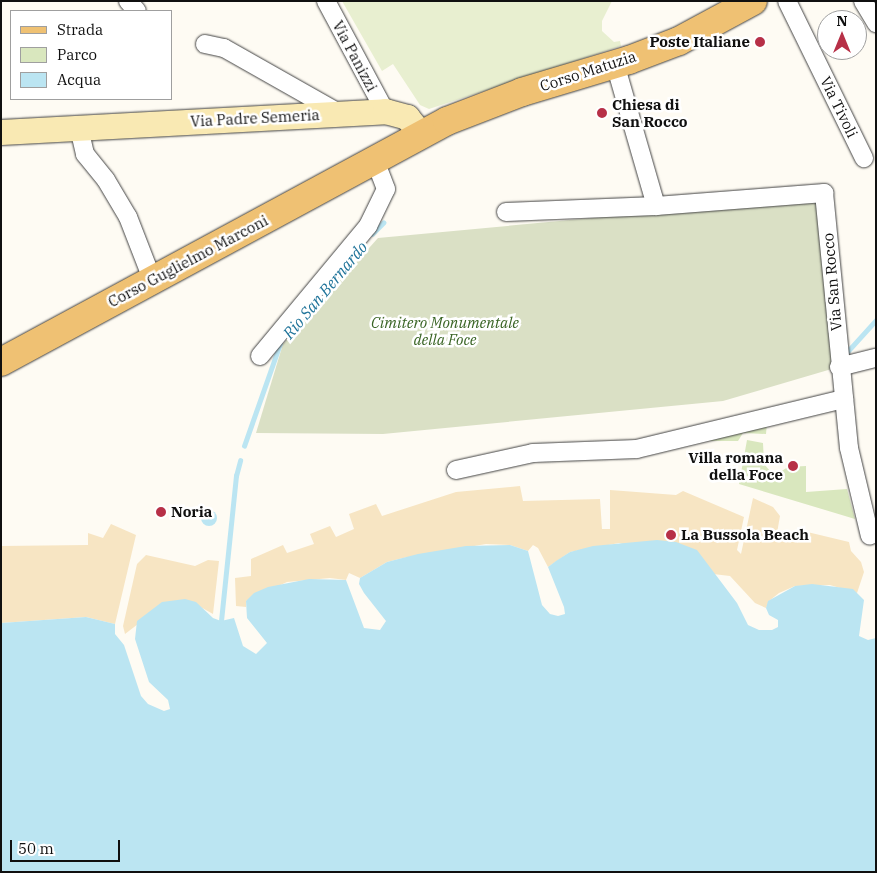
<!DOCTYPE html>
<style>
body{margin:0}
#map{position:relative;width:877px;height:873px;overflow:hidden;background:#fefbf3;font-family:"IBM Plex Serif",serif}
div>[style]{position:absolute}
.green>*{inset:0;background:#d9e7be}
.sand>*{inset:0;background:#f7e5c3}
.cemetery>*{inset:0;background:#dae0c5}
.pitch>*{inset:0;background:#e8efd0}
.water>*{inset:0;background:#bbe5f2}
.round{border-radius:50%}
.stream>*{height:4.5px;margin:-2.25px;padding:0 2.25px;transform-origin:2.25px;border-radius:2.25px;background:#bbe5f2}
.roads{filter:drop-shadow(0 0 1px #434343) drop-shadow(0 0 1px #434343)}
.street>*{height:18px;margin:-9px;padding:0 9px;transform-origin:9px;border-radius:9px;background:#fff}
.secondary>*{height:25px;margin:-12.5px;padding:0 12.5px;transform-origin:12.5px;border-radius:12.5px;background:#f9e9b3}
.primary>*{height:28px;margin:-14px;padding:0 14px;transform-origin:14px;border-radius:14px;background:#efc173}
.dots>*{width:14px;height:14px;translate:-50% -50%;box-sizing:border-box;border:2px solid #fff;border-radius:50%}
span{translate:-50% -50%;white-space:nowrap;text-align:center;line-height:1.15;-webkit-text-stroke:5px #fff;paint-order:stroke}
.poi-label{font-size:15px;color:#101010;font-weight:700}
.right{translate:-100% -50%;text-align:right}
.left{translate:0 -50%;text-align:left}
.street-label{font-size:15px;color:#101010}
.park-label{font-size:15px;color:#396424;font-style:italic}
.water-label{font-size:16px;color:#20749a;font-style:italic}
.frame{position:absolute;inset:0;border:2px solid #101010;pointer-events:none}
.legend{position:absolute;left:10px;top:10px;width:162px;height:90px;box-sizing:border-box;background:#fff;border:1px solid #9f9f9f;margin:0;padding:6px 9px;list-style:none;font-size:15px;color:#101010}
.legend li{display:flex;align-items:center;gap:10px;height:25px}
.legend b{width:25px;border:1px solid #9f9f9f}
.north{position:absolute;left:817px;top:10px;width:50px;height:50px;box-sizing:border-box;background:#fff;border:1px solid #9f9f9f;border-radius:50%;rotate:0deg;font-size:14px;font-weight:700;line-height:20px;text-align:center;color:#101010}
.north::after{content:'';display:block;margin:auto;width:18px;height:22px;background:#b73047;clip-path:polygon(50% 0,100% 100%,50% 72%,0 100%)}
.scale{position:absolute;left:10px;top:840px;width:110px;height:22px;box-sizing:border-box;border:2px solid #101010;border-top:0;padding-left:6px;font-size:15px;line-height:18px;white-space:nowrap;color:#101010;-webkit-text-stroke:4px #fff;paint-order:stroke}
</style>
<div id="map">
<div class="green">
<i style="clip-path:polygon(767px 423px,766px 434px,743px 433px,738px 441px,706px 441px)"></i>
<i style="clip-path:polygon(747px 440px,763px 443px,764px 464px,770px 471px,780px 472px,788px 467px,806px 466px,806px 492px,847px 489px,855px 519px,739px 484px)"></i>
</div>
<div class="sand">
<i style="clip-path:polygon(520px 486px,523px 501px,600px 499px,602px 529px,610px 529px,610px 490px,676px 495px,683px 491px,744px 517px,737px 550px,741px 554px,753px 498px,773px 507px,780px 516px,777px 533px,797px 538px,799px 530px,849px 542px,851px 551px,861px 562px,864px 572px,857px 593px,830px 585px,795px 586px,779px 593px,769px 601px,766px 608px,755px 603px,730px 576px,713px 574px,710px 569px,619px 543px,570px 552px,548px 567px,538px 548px,533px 545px,528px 551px,510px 545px,486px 544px,403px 558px,387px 562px,360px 578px,349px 573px,346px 580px,330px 578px,287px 582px,246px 601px,246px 607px,236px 606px,235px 578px,251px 576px,251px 559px,283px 545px,287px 553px,314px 544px,310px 534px,330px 526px,336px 537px,354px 529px,349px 514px,376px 504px,382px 516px,456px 492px)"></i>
<i style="clip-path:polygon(111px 524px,136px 535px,115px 624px,86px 617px,1px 623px,1px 546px,88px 545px,88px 533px,103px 538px)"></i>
<i style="clip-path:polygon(146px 555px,195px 566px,208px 560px,219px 561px,213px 614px,197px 605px,155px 611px,125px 634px,123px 626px,137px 564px)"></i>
</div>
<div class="cemetery">
<i style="clip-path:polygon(817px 197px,835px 368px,723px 401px,383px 434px,256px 433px,283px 344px,378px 238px)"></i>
</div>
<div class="pitch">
<i style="clip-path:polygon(342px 1px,612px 1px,602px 21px,602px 31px,614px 42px,620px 41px,621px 46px,429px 109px,420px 105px,393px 64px,382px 71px)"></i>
</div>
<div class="water">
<i class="round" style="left:201px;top:510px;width:16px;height:16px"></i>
<i style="clip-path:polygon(657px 540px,676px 542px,697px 550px,737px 603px,748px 625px,759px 630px,772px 630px,778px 627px,778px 620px,769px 615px,766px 608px,768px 601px,795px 586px,812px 584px,853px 589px,864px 600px,859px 636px,868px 640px,876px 638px,876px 872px,1px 872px,1px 623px,86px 617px,115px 624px,115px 634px,124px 645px,141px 696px,148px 704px,164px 711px,170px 709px,168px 700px,149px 682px,135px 639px,137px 621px,162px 602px,185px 599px,196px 602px,213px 618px,221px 621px,234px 618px,243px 646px,256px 654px,267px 643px,247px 618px,246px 601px,254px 593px,268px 587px,309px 579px,346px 580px,364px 628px,380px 630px,386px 621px,364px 593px,359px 584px,360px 578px,387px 562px,418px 554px,466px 546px,510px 545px,528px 551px,542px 605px,550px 614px,558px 616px,565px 614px,564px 607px,548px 567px,556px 561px,570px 552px,593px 546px)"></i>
</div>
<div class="stream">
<i style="left:372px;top:234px;width:16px;rotate:-45deg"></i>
<i style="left:848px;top:351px;width:42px;rotate:-47.9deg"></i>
<i style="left:244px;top:446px;width:108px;rotate:-70.6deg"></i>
<i style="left:221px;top:621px;width:146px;rotate:-84.1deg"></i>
<i style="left:236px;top:476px;width:16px;rotate:-75deg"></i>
</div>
<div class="roads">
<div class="street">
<i style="left:128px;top:1px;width:13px;rotate:48deg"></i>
<i style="left:326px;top:1px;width:125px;rotate:61.8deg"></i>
<i style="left:787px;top:1px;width:175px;rotate:63.9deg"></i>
<i style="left:863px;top:1px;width:26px;rotate:59deg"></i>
<i style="left:205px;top:44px;width:19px;rotate:12deg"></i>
<i style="left:224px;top:48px;width:132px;rotate:29.5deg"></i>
<i style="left:615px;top:64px;width:148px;rotate:73.9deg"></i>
<i style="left:79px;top:128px;width:27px;rotate:77deg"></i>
<i style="left:85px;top:154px;width:33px;rotate:51deg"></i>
<i style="left:106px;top:180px;width:43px;rotate:59.3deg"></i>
<i style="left:128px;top:217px;width:66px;rotate:68.8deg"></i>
<i style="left:506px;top:212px;width:150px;rotate:-2.3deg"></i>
<i style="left:656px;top:206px;width:169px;rotate:-4.4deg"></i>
<i style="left:824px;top:193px;width:256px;rotate:84.4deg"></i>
<i style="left:849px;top:448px;width:90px;rotate:76.6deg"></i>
<i style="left:260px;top:356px;width:169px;rotate:-50.3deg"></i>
<i style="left:368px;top:226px;width:41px;rotate:-64.1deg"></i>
<i style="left:386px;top:189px;width:31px;rotate:-111deg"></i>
<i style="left:839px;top:367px;width:38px;rotate:-14deg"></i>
<i style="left:456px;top:470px;width:79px;rotate:-12.4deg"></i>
<i style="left:533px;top:453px;width:104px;rotate:-2.2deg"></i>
<i style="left:637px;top:449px;width:213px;rotate:-13.6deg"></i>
</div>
<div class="secondary">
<i style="left:1px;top:132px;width:385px;rotate:-3.1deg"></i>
<i style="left:385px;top:111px;width:23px;rotate:15deg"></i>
<i style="left:407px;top:117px;width:22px;rotate:51deg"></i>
</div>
<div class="primary">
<i style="left:1px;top:362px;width:507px;rotate:-28.38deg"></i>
<i style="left:447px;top:121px;width:80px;rotate:-21.1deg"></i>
<i style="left:522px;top:92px;width:112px;rotate:-16.7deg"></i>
<i style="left:629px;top:60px;width:53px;rotate:-20.8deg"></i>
<i style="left:679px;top:41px;width:84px;rotate:-28.4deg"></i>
</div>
</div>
<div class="dots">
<i style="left:760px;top:42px;background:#b73047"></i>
<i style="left:602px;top:113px;background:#b73047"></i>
<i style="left:793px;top:466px;background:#b73047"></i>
<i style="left:161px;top:512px;background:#b73047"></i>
<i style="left:671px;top:535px;background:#b73047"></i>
</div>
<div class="poi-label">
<span class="right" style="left:750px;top:42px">Poste Italiane</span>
<span class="left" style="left:612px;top:113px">Chiesa di<br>San Rocco</span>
<span class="right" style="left:783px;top:466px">Villa romana<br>della Foce</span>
<span class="left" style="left:171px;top:512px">Noria</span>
<span class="left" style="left:681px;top:535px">La Bussola Beach</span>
</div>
<div class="street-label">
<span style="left:355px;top:56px;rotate:62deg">Via Panizzi</span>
<span style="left:588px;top:71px;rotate:-18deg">Corso Matuzia</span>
<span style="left:839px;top:107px;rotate:64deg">Via Tivoli</span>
<span style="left:255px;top:118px;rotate:-3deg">Via Padre Semeria</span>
<span style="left:188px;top:261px;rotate:-28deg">Corso Guglielmo Marconi</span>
<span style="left:832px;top:282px;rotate:-95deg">Via San Rocco</span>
</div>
<div class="park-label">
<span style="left:445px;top:331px">Cimitero Monumentale<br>della Foce</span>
</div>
<div class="water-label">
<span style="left:325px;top:290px;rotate:-50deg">Rio San Bernardo</span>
</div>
<div class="frame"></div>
<ul class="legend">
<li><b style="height:6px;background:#efc173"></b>Strada</li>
<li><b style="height:14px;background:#d9e7be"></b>Parco</li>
<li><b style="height:14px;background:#bbe5f2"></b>Acqua</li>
</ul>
<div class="north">N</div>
<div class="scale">50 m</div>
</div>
